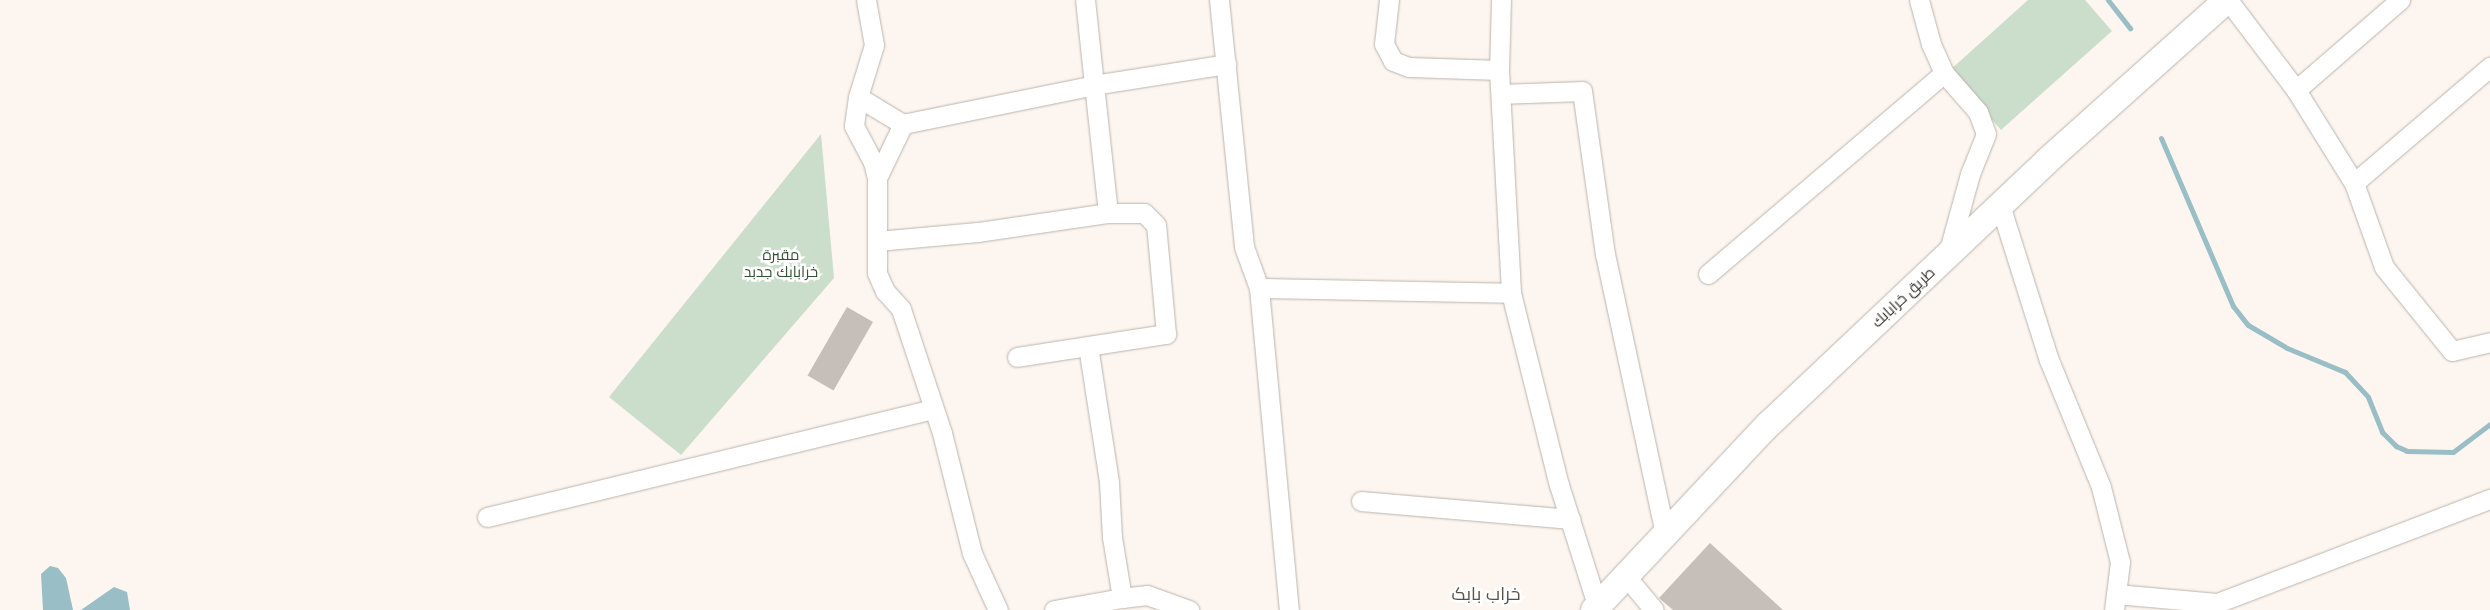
<!DOCTYPE html>
<meta charset="utf-8">
<style>
body{margin:0}
#map{position:relative;width:2490px;height:610px;overflow:hidden;background:#fdf6f0;font-family:Poppins,Cairo,sans-serif}
div>[style]{position:absolute}
.green>*{inset:0;background:#cbddcb}
.water>*{inset:0;background:#99bec6}
.stream>*{height:5px;margin:-2.5px;padding:0 2.5px;transform-origin:2.5px;border-radius:2.5px;background:#99bec6}
.building>*{inset:0;background:#c5beb9;transform-origin:0 0}
.roads{filter:drop-shadow(0 0 1px #bab3ae) drop-shadow(0 0 1px #bab3ae)}
.street>*{height:19px;margin:-9.5px;padding:0 9.5px;transform-origin:9.5px;border-radius:9.5px;background:#fff}
.secondary>*{height:26px;margin:-13px;padding:0 13px;transform-origin:13px;border-radius:13px;background:#fff}
span{translate:-50% -50%;white-space:nowrap;text-align:center;line-height:1.15;-webkit-text-stroke:5px #fff;paint-order:stroke}
.park-label{font-size:15px;color:#305330}
.street-label{font-size:15px;color:#2f2c2a}
.quarter-label{font-size:18px;color:#57514c}
</style>
<div id="map">
<div class="green">
<i style="clip-path:polygon(2028px 0,2085px 0,2112px 31px,2001px 130px,1949px 71px)"></i>
<i style="clip-path:polygon(821px 134px,834px 278px,681px 455px,609px 397px)"></i>
</div>
<div class="water">
<i style="clip-path:polygon(50px 566px,58px 568px,66px 578px,73px 610px,43px 610px,41px 574px)"></i>
<i style="clip-path:polygon(114px 587px,127px 592px,130px 610px,81px 610px)"></i>
</div>
<div class="stream">
<i style="left:2108px;top:0;width:36px;rotate:52deg"></i>
<i style="left:2161px;top:138px;width:183px;rotate:66.8deg"></i>
<i style="left:2233px;top:306px;width:24px;rotate:52deg"></i>
<i style="left:2248px;top:325px;width:45px;rotate:30.5deg"></i>
<i style="left:2287px;top:348px;width:63px;rotate:22.5deg"></i>
<i style="left:2345px;top:372px;width:34px;rotate:47deg"></i>
<i style="left:2368px;top:397px;width:38px;rotate:68deg"></i>
<i style="left:2382px;top:432px;width:20px;rotate:45deg"></i>
<i style="left:2396px;top:446px;width:12px;rotate:24deg"></i>
<i style="left:2407px;top:451px;width:46px;rotate:1.2deg"></i>
<i style="left:2453px;top:452px;width:46px;rotate:-37.1deg"></i>
</div>
<div class="building">
<i style="left:847px;top:307px;width:30px;height:79px;rotate:30deg"></i>
<i style="clip-path:polygon(1710px 543px,1783px 610px,1673px 610px,1659px 598px)"></i>
</div>
<div class="roads">
<div class="street">
<i style="left:866px;top:0;width:46px;rotate:79.9deg"></i>
<i style="left:874px;top:45px;width:54px;rotate:107.1deg"></i>
<i style="left:858px;top:97px;width:29px;rotate:98deg"></i>
<i style="left:854px;top:126px;width:41px;rotate:62.2deg"></i>
<i style="left:873px;top:162px;width:16px;rotate:76deg"></i>
<i style="left:877px;top:178px;width:95px;rotate:90deg"></i>
<i style="left:877px;top:273px;width:20px;rotate:66deg"></i>
<i style="left:885px;top:291px;width:24px;rotate:48deg"></i>
<i style="left:901px;top:309px;width:131px;rotate:71.7deg"></i>
<i style="left:942px;top:433px;width:124px;rotate:76deg"></i>
<i style="left:972px;top:553px;width:63px;rotate:65.5deg"></i>
<i style="left:1219px;top:0;width:248px;rotate:84.2deg"></i>
<i style="left:1244px;top:247px;width:44px;rotate:69.9deg"></i>
<i style="left:1259px;top:288px;width:323px;rotate:84.7deg"></i>
<i style="left:1389px;top:0;width:44px;rotate:96.5deg"></i>
<i style="left:1384px;top:44px;width:19px;rotate:62deg"></i>
<i style="left:1393px;top:61px;width:17px;rotate:21deg"></i>
<i style="left:1409px;top:67px;width:90px;rotate:1.9deg"></i>
<i style="left:1501px;top:0;width:70px;rotate:91.6deg"></i>
<i style="left:1499px;top:70px;width:223px;rotate:86.9deg"></i>
<i style="left:1511px;top:293px;width:198px;rotate:76deg"></i>
<i style="left:1559px;top:485px;width:126px;rotate:72.4deg"></i>
<i style="left:1919px;top:0;width:46px;rotate:74.7deg"></i>
<i style="left:1931px;top:44px;width:32px;rotate:66deg"></i>
<i style="left:1944px;top:73px;width:52px;rotate:48.9deg"></i>
<i style="left:1978px;top:112px;width:23px;rotate:70deg"></i>
<i style="left:1986px;top:134px;width:43px;rotate:111.8deg"></i>
<i style="left:1970px;top:174px;width:83px;rotate:105.4deg"></i>
<i style="left:2228px;top:0;width:113px;rotate:52.9deg"></i>
<i style="left:2296px;top:90px;width:110px;rotate:58.1deg"></i>
<i style="left:2354px;top:183px;width:89px;rotate:70.3deg"></i>
<i style="left:2384px;top:267px;width:108px;rotate:51deg"></i>
<i style="left:2452px;top:351px;width:39px;rotate:-13deg"></i>
<i style="left:2296px;top:90px;width:138px;rotate:-40.9deg"></i>
<i style="left:1501px;top:94px;width:81px;rotate:-2.1deg"></i>
<i style="left:1582px;top:91px;width:165px;rotate:82deg"></i>
<i style="left:1605px;top:254px;width:285px;rotate:77.9deg"></i>
<i style="left:858px;top:97px;width:52px;rotate:31deg"></i>
<i style="left:903px;top:124px;width:195px;rotate:-11.5deg"></i>
<i style="left:1094px;top:85px;width:85px;rotate:-96deg"></i>
<i style="left:877px;top:178px;width:60px;rotate:-64.3deg"></i>
<i style="left:2354px;top:183px;width:179px;rotate:-40.5deg"></i>
<i style="left:2000px;top:205px;width:163px;rotate:72.5deg"></i>
<i style="left:2049px;top:360px;width:137px;rotate:67.7deg"></i>
<i style="left:2101px;top:487px;width:77px;rotate:75.8deg"></i>
<i style="left:2120px;top:562px;width:48px;rotate:97.1deg"></i>
<i style="left:877px;top:241px;width:101px;rotate:-5.1deg"></i>
<i style="left:978px;top:232px;width:131px;rotate:-8.3deg"></i>
<i style="left:1108px;top:213px;width:129px;rotate:-96.2deg"></i>
<i style="left:1094px;top:85px;width:134px;rotate:-9deg"></i>
<i style="left:1708px;top:274px;width:310px;rotate:-40.4deg"></i>
<i style="left:1259px;top:288px;width:252px;rotate:1.1deg"></i>
<i style="left:1088px;top:346px;width:138px;rotate:81.2deg"></i>
<i style="left:1109px;top:482px;width:55px;rotate:86.9deg"></i>
<i style="left:1112px;top:537px;width:62px;rotate:80.7deg"></i>
<i style="left:1122px;top:598px;width:25px;rotate:-7deg"></i>
<i style="left:1147px;top:595px;width:45px;rotate:19.7deg"></i>
<i style="left:1017px;top:357px;width:151px;rotate:-8.8deg"></i>
<i style="left:1166px;top:334px;width:109px;rotate:-95.2deg"></i>
<i style="left:1156px;top:225px;width:17px;rotate:-135deg"></i>
<i style="left:1144px;top:213px;width:36px;rotate:180deg"></i>
<i style="left:1361px;top:501px;width:210px;rotate:4.9deg"></i>
<i style="left:487px;top:517px;width:459px;rotate:-13.6deg"></i>
<i style="left:1625px;top:575px;width:45px;rotate:50.4deg"></i>
<i style="left:2116px;top:594px;width:101px;rotate:5.1deg"></i>
<i style="left:2217px;top:603px;width:292px;rotate:-20.9deg"></i>
<i style="left:1054px;top:610px;width:69px;rotate:-10deg"></i>
</div>
<div class="secondary">
<i style="left:1594px;top:610px;width:254px;rotate:-46.8deg"></i>
<i style="left:1768px;top:425px;width:386px;rotate:-43.4deg"></i>
<i style="left:2048px;top:160px;width:240px;rotate:-41.8deg"></i>
</div>
</div>
<div class="park-label">
<span style="left:781px;top:263px">مقبرة<br>خرابابك جدبد</span>
</div>
<div class="street-label">
<span style="left:1903px;top:297px;rotate:-43deg">طريق خرابابك</span>
</div>
<div class="quarter-label">
<span style="left:1486px;top:594px">خراب بابک</span>
</div>
</div>
